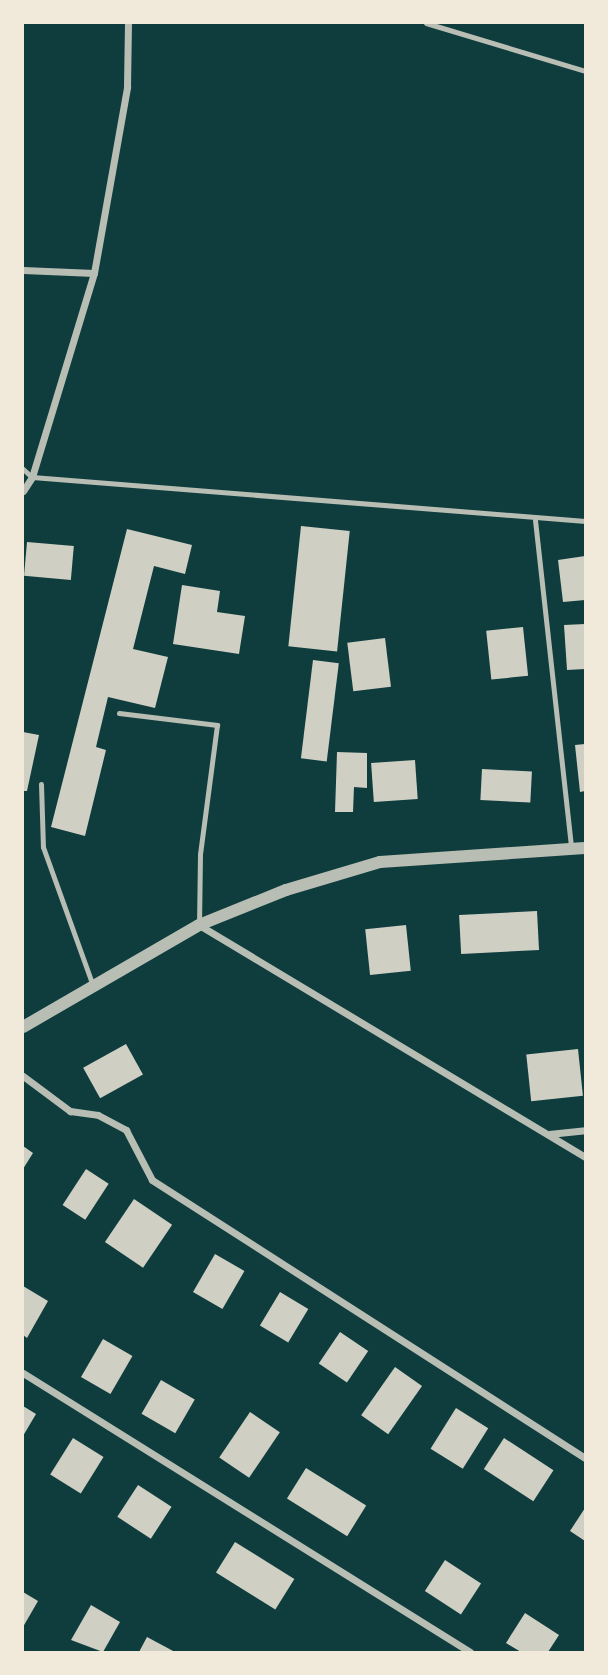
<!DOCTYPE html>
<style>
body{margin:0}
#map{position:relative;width:608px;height:1675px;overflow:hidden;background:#0f3d3e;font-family:Lato,sans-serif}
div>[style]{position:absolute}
.building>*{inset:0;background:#cfcfc3;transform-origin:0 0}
.service>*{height:5px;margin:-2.5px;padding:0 2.5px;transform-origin:2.5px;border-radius:2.5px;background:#b8beb3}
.minor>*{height:7px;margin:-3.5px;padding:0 3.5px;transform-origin:3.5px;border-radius:3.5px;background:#b8beb3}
.tertiary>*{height:12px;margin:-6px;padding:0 6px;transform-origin:6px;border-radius:6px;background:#b8beb3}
span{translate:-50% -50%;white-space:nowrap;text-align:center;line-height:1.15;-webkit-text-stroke:5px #f1e9da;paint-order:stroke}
.frame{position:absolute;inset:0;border:24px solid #f1e9da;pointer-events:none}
</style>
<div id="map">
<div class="building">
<i style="left:301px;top:526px;width:49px;height:121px;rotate:6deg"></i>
<i style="clip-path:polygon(127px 529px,192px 545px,185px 574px,154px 566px,133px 649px,168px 657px,155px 708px,108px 697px,96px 747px,106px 750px,85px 836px,51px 827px)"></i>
<i style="left:27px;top:542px;width:47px;height:34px;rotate:5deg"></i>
<i style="clip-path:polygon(585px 556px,585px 600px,563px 602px,558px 560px)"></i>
<i style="clip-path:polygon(182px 585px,220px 591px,217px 612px,245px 616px,239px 654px,173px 644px)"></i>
<i style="clip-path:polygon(585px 624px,585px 669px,567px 670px,564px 625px)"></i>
<i style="left:523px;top:627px;width:49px;height:37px;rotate:84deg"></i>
<i style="left:385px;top:638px;width:49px;height:38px;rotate:83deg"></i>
<i style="left:313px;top:660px;width:26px;height:99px;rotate:7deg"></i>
<i style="clip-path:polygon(23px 732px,39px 735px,27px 791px,23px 791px)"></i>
<i style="clip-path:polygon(585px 744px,585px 791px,580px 792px,575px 745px)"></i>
<i style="clip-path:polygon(337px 752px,367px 753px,367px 788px,354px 787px,353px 812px,335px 812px)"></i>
<i style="left:415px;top:760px;width:39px;height:44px;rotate:86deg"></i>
<i style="left:482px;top:769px;width:50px;height:31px;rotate:3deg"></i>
<i style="left:537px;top:911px;width:39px;height:78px;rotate:87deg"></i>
<i style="left:406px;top:925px;width:46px;height:41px;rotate:84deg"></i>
<i style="left:126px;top:1044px;width:35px;height:49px;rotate:61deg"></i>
<i style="left:578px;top:1049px;width:47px;height:52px;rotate:84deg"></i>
<i style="clip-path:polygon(23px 1146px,33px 1153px,23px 1169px)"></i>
<i style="left:86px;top:1169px;width:27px;height:43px;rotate:33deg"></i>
<i style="left:134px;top:1199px;width:46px;height:52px;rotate:34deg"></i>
<i style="left:215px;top:1254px;width:34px;height:44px;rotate:30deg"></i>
<i style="clip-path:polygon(23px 1286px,48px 1301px,27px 1338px,23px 1335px)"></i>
<i style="left:280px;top:1292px;width:33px;height:39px;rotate:31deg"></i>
<i style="left:340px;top:1332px;width:34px;height:38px;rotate:34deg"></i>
<i style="left:103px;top:1339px;width:34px;height:44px;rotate:30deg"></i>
<i style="left:395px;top:1367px;width:33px;height:59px;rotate:35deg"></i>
<i style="left:161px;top:1380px;width:39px;height:39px;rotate:30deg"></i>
<i style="clip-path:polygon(23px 1406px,36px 1414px,23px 1436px)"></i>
<i style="left:456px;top:1408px;width:38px;height:48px;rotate:32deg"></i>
<i style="left:250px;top:1412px;width:36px;height:55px;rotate:34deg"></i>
<i style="left:73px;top:1438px;width:36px;height:43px;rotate:32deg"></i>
<i style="left:504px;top:1438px;width:59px;height:37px;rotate:33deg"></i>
<i style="left:306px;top:1468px;width:71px;height:36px;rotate:32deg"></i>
<i style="left:138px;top:1485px;width:40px;height:38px;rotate:33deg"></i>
<i style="clip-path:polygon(585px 1508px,585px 1541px,570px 1531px)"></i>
<i style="left:235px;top:1542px;width:70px;height:36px;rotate:32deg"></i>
<i style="left:445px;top:1560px;width:43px;height:37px;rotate:33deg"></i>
<i style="clip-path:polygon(23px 1592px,38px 1601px,23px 1627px)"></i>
<i style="clip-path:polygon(91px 1605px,120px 1622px,103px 1652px,71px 1640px)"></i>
<i style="clip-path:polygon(525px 1613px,559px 1635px,548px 1652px,521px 1652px,506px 1643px)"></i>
<i style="clip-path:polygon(147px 1637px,175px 1652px,139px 1652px)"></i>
</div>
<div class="service">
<i style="left:426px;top:23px;width:166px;rotate:16.8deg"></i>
<i style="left:23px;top:469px;width:12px;rotate:42deg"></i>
<i style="left:32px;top:477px;width:555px;rotate:4.55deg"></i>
<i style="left:535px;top:520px;width:330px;rotate:83.7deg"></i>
<i style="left:119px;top:713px;width:99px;rotate:7deg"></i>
<i style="left:217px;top:725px;width:130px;rotate:97.5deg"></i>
<i style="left:200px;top:854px;width:69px;rotate:90.8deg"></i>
<i style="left:41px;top:784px;width:63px;rotate:88.2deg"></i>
<i style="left:43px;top:847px;width:148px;rotate:70.2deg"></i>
</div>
<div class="minor">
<i style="left:23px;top:270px;width:71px;rotate:2.4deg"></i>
<i style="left:23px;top:491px;width:17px;rotate:-57deg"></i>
<i style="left:32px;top:477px;width:213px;rotate:-73.1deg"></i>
<i style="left:94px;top:273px;width:189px;rotate:-79.9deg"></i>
<i style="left:127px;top:87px;width:64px;rotate:-89.1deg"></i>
<i style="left:199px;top:925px;width:450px;rotate:31deg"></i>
<i style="left:23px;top:1076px;width:59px;rotate:36.7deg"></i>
<i style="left:70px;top:1111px;width:28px;rotate:8deg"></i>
<i style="left:98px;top:1115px;width:32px;rotate:28deg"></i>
<i style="left:126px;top:1130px;width:56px;rotate:62.5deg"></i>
<i style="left:152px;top:1180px;width:515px;rotate:32.7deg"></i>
<i style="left:549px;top:1134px;width:36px;rotate:-6deg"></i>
<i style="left:23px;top:1373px;width:527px;rotate:31.97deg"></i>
</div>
<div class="tertiary">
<i style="left:23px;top:1027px;width:203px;rotate:-30.1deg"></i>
<i style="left:199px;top:925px;width:94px;rotate:-21.9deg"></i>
<i style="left:286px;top:890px;width:98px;rotate:-16.6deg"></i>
<i style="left:380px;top:862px;width:205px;rotate:-3.9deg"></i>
</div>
<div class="frame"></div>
</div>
